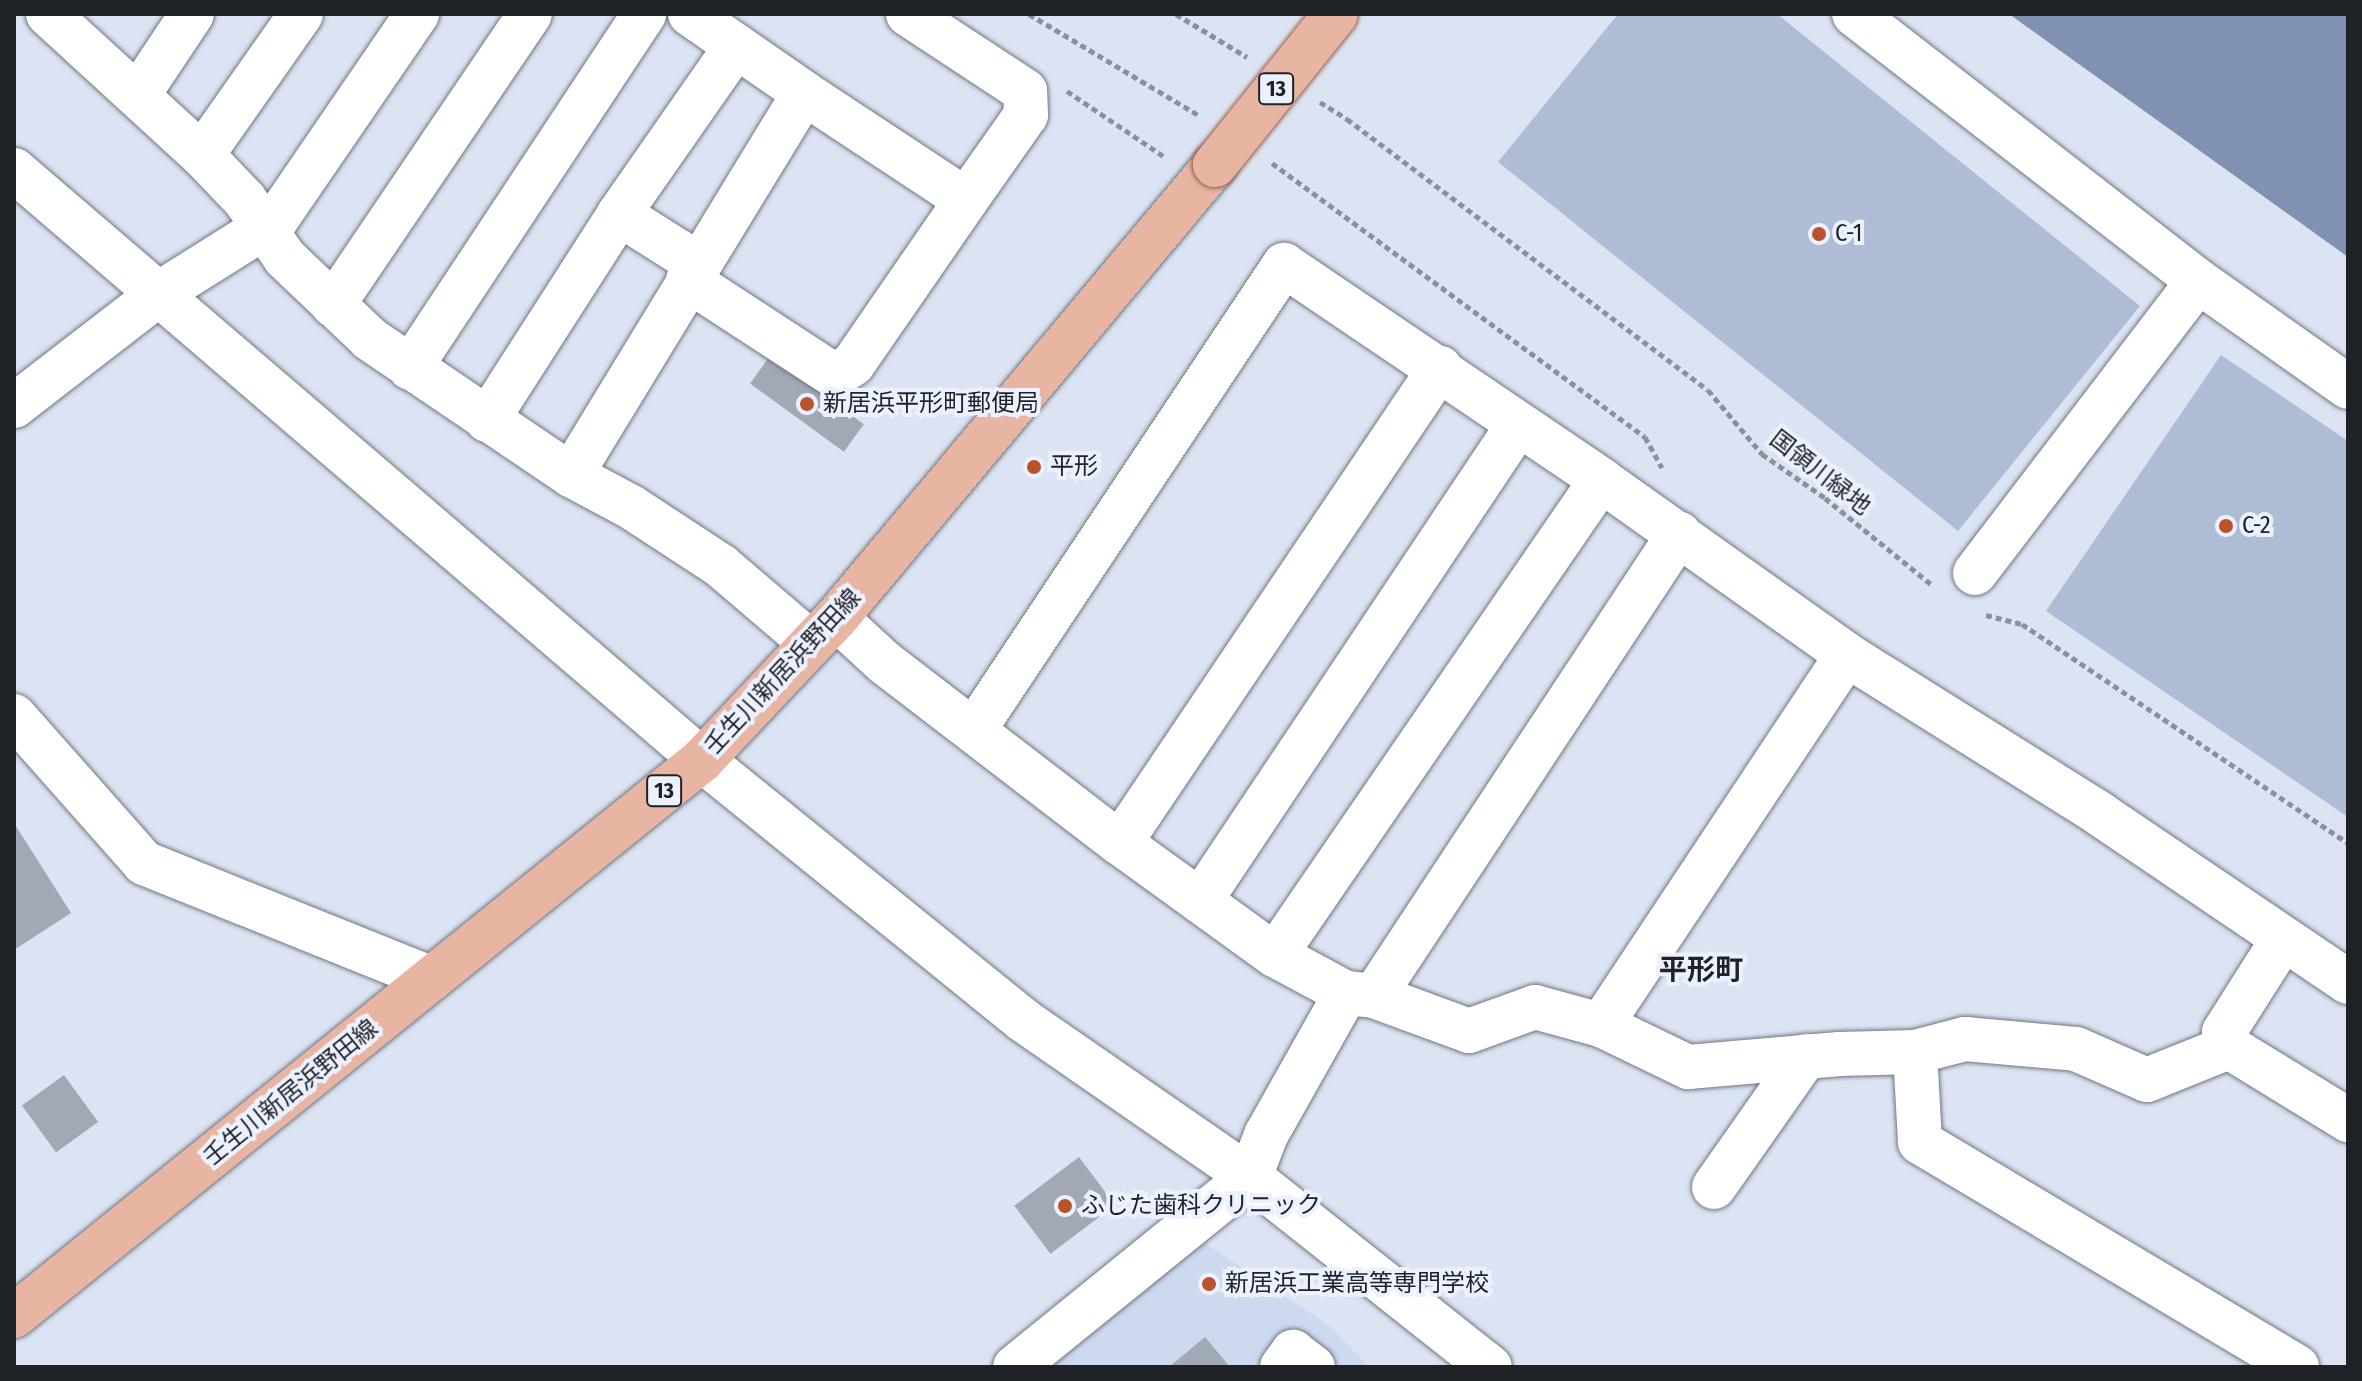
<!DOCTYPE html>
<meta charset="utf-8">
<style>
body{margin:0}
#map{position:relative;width:2362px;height:1381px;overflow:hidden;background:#dce4f3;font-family:"Fira Sans Condensed","Noto Sans JP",sans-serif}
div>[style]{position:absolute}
.built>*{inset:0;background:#cdd9ef}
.green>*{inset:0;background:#afbcd5}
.water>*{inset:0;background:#8191b2}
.building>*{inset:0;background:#a1a9b7;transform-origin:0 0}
.path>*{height:5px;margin-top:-2.5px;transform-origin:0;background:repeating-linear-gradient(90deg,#8b919c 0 6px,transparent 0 10px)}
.roads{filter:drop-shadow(0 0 2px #6f7684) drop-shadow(0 0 2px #6f7684)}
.minor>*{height:44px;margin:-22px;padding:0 22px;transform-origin:22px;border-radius:22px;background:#fff}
.major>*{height:44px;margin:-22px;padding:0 22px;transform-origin:22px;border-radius:22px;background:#e9b5a3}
.bridges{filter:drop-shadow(0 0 2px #99614f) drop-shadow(0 0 2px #99614f)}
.major-bridge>*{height:44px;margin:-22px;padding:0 22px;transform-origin:22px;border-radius:22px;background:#e9b5a3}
.dots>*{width:22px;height:22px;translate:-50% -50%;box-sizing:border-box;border:4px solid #ebf1fe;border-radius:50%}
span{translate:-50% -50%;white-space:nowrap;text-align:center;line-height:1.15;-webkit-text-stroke:8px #ebf1fe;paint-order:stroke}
.shield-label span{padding:2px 6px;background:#ebf1fe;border:2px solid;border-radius:6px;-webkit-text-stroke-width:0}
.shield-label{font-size:22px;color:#1e2126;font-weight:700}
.poi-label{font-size:24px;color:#1e2126}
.left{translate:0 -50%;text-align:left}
.street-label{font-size:24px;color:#1e2126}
.quarter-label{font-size:28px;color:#1e2126;font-weight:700}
.frame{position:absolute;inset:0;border:16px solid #1e2126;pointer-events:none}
</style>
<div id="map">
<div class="built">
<i style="clip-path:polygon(1203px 1242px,1330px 1326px,1369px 1367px,1049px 1367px)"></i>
</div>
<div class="green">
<i style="clip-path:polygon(1618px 14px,1777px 14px,2140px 306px,1958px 531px,1498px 162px)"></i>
<i style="clip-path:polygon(2221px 355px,2348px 441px,2348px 817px,2046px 611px)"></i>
</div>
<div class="water">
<i style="clip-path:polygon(2009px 14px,2348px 14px,2348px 257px)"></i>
</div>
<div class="building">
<i style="left:770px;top:356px;width:116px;height:34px;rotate:36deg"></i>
<i style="clip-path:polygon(14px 823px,71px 913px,14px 950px)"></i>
<i style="left:64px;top:1075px;width:58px;height:52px;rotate:54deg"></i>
<i style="left:1079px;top:1157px;width:60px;height:81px;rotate:53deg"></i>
<i style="clip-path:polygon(1205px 1337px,1230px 1367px,1169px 1367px)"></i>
</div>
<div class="path">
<i style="left:1029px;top:14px;width:199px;rotate:30.8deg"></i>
<i style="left:1176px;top:14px;width:83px;rotate:31.2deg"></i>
<i style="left:1067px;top:91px;width:118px;rotate:34deg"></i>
<i style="left:1320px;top:102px;width:32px;rotate:32deg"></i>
<i style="left:1347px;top:119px;width:451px;rotate:36.9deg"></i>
<i style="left:1708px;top:390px;width:84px;rotate:49.8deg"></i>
<i style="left:1762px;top:454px;width:77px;rotate:34.9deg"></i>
<i style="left:1825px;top:498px;width:138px;rotate:39.1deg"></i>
<i style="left:1272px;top:163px;width:463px;rotate:36.3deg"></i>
<i style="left:1645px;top:437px;width:35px;rotate:61deg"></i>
<i style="left:1986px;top:615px;width:37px;rotate:14deg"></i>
<i style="left:2022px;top:624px;width:393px;rotate:33.9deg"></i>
</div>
<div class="roads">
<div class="minor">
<i style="left:48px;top:14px;width:209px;rotate:42.5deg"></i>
<i style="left:202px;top:155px;width:62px;rotate:46.3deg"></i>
<i style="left:245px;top:200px;width:70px;rotate:55.4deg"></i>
<i style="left:285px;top:258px;width:117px;rotate:43.6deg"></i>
<i style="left:370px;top:339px;width:243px;rotate:34.1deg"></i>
<i style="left:571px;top:475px;width:68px;rotate:28.1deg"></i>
<i style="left:631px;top:507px;width:108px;rotate:33.2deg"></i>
<i style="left:721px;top:566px;width:118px;rotate:40.5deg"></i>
<i style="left:690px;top:14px;width:139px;rotate:34.7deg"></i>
<i style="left:1854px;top:14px;width:435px;rotate:37.8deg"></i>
<i style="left:2198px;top:281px;width:184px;rotate:35.2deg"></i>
<i style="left:138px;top:95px;width:97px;rotate:-56.3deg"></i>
<i style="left:202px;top:155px;width:172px;rotate:-54.9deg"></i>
<i style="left:14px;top:170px;width:906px;rotate:40.62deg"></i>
<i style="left:702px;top:760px;width:413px;rotate:39deg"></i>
<i style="left:1023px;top:1020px;width:276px;rotate:34.7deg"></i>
<i style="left:1250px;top:1177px;width:306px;rotate:38.4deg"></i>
<i style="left:619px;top:214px;width:93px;rotate:32.3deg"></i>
<i style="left:688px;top:280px;width:176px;rotate:33.1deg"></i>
<i style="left:835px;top:376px;width:22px;rotate:-34deg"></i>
<i style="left:853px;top:364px;width:199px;rotate:-55.4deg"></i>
<i style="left:333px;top:305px;width:351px;rotate:-55.9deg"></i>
<i style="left:410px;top:368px;width:424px;rotate:-56.5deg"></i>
<i style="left:14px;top:406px;width:185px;rotate:-37.7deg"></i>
<i style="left:160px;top:293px;width:137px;rotate:-32.2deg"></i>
<i style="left:276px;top:220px;width:250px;rotate:-55.6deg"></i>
<i style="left:487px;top:420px;width:245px;rotate:-57.3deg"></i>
<i style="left:619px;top:214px;width:205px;rotate:-55.1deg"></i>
<i style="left:571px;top:475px;width:447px;rotate:-58.6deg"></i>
<i style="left:804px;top:93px;width:194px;rotate:33.4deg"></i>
<i style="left:966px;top:200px;width:104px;rotate:-54.8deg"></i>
<i style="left:1026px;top:115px;width:24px;rotate:-92deg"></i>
<i style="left:1025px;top:91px;width:140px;rotate:-146.7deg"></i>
<i style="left:1975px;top:573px;width:367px;rotate:-52.6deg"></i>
<i style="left:836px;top:618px;width:67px;rotate:42.6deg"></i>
<i style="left:885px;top:663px;width:296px;rotate:37.5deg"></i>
<i style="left:1120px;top:843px;width:191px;rotate:35.9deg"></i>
<i style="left:1275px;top:955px;width:81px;rotate:28.2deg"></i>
<i style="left:1346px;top:993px;width:28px;rotate:6deg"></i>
<i style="left:1374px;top:996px;width:101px;rotate:20.2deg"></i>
<i style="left:1469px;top:1031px;width:70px;rotate:-20deg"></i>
<i style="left:1535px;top:1007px;width:68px;rotate:15.3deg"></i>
<i style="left:1601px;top:1025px;width:444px;rotate:-56.4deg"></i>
<i style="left:14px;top:716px;width:196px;rotate:48.5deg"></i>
<i style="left:144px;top:863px;width:310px;rotate:21.9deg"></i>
<i style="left:974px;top:730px;width:559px;rotate:-56.31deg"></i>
<i style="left:1284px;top:265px;width:383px;rotate:34.1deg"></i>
<i style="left:1601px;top:480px;width:302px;rotate:35.4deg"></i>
<i style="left:1847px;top:655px;width:299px;rotate:32.1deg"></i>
<i style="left:2100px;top:814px;width:300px;rotate:34.1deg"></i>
<i style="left:1120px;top:843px;width:573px;rotate:-56.03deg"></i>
<i style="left:1200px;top:901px;width:572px;rotate:-56.25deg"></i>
<i style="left:1275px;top:955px;width:576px;rotate:-55.54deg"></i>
<i style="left:1374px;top:996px;width:554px;rotate:-56.57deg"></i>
<i style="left:1601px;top:1025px;width:97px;rotate:25.8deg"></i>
<i style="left:1688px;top:1067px;width:152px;rotate:-4.9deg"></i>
<i style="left:1839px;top:1054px;width:76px;rotate:-1.5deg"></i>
<i style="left:1915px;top:1052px;width:52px;rotate:-14.6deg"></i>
<i style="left:1965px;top:1039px;width:111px;rotate:5.1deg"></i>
<i style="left:2076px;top:1049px;width:77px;rotate:23.6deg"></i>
<i style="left:2147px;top:1080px;width:88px;rotate:-21.9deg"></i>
<i style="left:2229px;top:1047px;width:140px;rotate:31.5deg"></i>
<i style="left:2229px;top:1047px;width:16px;rotate:-108deg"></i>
<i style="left:2224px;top:1032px;width:110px;rotate:-57.6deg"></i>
<i style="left:1915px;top:1052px;width:90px;rotate:86.8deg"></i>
<i style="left:1920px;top:1142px;width:439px;rotate:30.8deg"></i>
<i style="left:1714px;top:1187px;width:160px;rotate:-54.9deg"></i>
<i style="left:1015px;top:1367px;width:302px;rotate:-39deg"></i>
<i style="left:1250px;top:1177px;width:45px;rotate:-69.1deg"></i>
<i style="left:1266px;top:1135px;width:163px;rotate:-60.6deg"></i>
<i style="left:1282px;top:1367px;width:19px;rotate:-54deg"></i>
<i style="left:1293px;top:1352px;width:25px;rotate:37deg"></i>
</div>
<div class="major">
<i style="left:14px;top:1316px;width:885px;rotate:-38.94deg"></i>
<i style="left:702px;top:760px;width:195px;rotate:-46.7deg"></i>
<i style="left:836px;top:618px;width:591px;rotate:-50.08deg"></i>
</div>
</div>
<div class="bridges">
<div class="major-bridge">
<i style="left:1215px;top:165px;width:193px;rotate:-51.3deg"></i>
</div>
</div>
<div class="dots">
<i style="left:1819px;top:234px;background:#ba532c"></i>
<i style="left:807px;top:404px;background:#ba532c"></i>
<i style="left:1034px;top:467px;background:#ba532c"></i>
<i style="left:2226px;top:526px;background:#ba532c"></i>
<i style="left:1065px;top:1206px;background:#ba532c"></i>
<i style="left:1209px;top:1284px;background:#ba532c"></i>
</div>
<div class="shield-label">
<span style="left:1276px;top:89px">13</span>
<span style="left:664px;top:791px">13</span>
</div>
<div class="poi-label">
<span class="left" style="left:1835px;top:234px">C-1</span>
<span class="left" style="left:823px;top:404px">新居浜平形町郵便局</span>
<span class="left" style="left:1050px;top:467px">平形</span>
<span class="left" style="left:2242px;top:526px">C-2</span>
<span class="left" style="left:1081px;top:1206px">ふじた歯科クリニック</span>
<span class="left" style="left:1225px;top:1284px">新居浜工業高等専門学校</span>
</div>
<div class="street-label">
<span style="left:1820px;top:473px;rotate:38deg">国領川緑地</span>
<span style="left:783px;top:672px;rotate:-47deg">壬生川新居浜野田線</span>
<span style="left:291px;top:1093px;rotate:-39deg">壬生川新居浜野田線</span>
</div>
<div class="quarter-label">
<span style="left:1701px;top:970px">平形町</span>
</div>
<div class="frame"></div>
</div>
